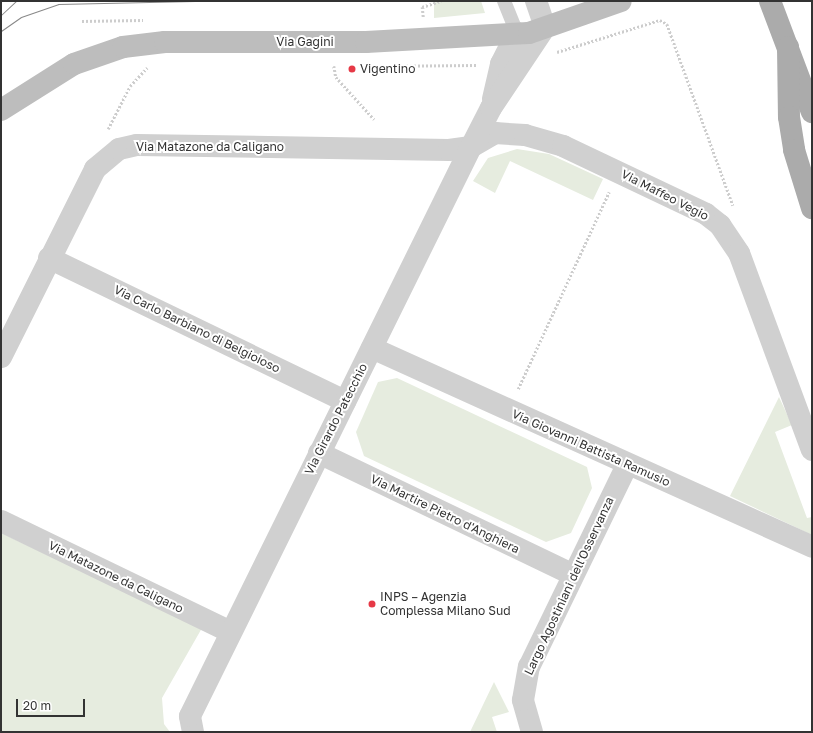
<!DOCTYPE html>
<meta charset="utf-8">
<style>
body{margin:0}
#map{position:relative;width:813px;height:733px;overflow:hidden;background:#fff;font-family:"Golos Text",sans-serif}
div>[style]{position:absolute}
.green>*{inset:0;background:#e6ecdf}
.path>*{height:2.5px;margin-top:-1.25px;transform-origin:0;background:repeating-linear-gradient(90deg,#cdcdcd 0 2px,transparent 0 4px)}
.lane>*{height:14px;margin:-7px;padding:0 7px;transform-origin:7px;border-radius:7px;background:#d0d0d0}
.street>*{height:22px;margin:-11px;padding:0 11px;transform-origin:11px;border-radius:11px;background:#d0d0d0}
.secondary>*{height:22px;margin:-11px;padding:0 11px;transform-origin:11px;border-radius:11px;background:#bdbdbd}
.primary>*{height:22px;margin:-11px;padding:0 11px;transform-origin:11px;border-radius:11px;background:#ababab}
.tram>*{height:1px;margin:-0.5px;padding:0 0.5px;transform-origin:0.5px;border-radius:0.5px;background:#888}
.dots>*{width:11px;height:11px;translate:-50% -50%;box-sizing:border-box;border:2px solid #fff;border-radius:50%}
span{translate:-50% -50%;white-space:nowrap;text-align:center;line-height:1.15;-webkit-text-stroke:4px #fff;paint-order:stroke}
.street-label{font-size:12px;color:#333}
.poi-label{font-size:12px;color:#333}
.left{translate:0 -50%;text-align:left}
.frame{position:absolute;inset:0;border:2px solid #333;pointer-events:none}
.scale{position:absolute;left:16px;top:699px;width:69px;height:18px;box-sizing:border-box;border:2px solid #333;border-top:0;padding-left:5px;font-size:12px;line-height:14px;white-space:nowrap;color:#333;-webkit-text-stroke:3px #fff;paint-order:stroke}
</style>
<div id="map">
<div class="green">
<i style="clip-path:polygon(434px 1px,481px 1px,485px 13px,434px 18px)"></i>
<i style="clip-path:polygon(517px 149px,549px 154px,603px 179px,593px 200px,510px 161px,495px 193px,473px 181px,488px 158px)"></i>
<i style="clip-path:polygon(397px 378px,587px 467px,592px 488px,571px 533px,546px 542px,364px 456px,356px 432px,378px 382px)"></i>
<i style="clip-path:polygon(779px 397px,792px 425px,775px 432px,807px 518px,812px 517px,812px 535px,730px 496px)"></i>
<i style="clip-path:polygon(1px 533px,202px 628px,162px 698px,164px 724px,170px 732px,1px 732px)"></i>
<i style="clip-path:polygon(494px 682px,509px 712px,492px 717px,497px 732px,470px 732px)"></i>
</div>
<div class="path">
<i style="left:423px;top:17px;width:10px;rotate:-96deg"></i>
<i style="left:422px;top:7px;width:20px;rotate:-18deg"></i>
<i style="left:82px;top:21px;width:61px;rotate:-0.9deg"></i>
<i style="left:557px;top:52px;width:108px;rotate:-17.3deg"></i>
<i style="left:660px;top:20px;width:8px;rotate:30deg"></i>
<i style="left:667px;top:24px;width:193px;rotate:70deg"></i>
<i style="left:334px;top:66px;width:11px;rotate:80deg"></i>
<i style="left:336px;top:77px;width:57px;rotate:47.9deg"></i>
<i style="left:370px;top:66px;width:107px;rotate:-0.5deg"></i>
<i style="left:108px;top:129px;width:48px;rotate:-62.9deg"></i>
<i style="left:130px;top:86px;width:25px;rotate:-47deg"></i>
<i style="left:518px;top:389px;width:217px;rotate:-65.2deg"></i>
</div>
<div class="lane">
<i style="left:504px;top:1px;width:35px;rotate:68deg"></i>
</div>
<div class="street">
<i style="left:493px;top:99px;width:36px;rotate:-77deg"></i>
<i style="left:501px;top:64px;width:35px;rotate:-63deg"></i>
<i style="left:49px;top:258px;width:329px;rotate:25.8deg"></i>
<i style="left:372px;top:348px;width:483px;rotate:24.3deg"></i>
<i style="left:1px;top:357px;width:210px;rotate:-63.4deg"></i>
<i style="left:95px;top:169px;width:31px;rotate:-40deg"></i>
<i style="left:119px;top:149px;width:18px;rotate:-13deg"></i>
<i style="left:137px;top:145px;width:312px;rotate:0.9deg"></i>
<i style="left:449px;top:150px;width:22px;rotate:-8deg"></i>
<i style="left:471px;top:147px;width:28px;rotate:-30deg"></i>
<i style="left:495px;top:133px;width:30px;rotate:4deg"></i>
<i style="left:525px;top:135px;width:40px;rotate:16deg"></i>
<i style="left:563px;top:146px;width:158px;rotate:25.4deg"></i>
<i style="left:706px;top:214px;width:18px;rotate:38deg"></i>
<i style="left:720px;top:225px;width:34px;rotate:56deg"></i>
<i style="left:739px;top:253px;width:210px;rotate:69.7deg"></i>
<i style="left:319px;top:453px;width:280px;rotate:25.6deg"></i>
<i style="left:1px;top:521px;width:255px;rotate:25.8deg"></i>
<i style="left:193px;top:732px;width:16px;rotate:-101deg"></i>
<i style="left:190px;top:716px;width:635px;rotate:-63.72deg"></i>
<i style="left:471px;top:147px;width:44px;rotate:-62.9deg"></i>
<i style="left:491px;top:108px;width:97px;rotate:-56.3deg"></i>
<i style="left:545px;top:27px;width:28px;rotate:-109deg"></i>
<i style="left:532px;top:732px;width:33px;rotate:-106deg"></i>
<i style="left:523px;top:700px;width:34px;rotate:-80deg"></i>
<i style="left:529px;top:667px;width:225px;rotate:-64.1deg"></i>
</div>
<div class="secondary">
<i style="left:1px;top:110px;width:86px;rotate:-32.2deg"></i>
<i style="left:74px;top:64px;width:52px;rotate:-19.1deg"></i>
<i style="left:123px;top:47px;width:42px;rotate:-6.8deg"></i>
<i style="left:165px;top:42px;width:201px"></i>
<i style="left:366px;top:42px;width:163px;rotate:-3.2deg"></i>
<i style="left:529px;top:33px;width:97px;rotate:-19.2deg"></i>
</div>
<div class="primary">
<i style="left:770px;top:1px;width:119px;rotate:69.3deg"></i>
<i style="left:788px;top:47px;width:70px;rotate:89.2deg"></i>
<i style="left:789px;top:117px;width:33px;rotate:81deg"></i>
<i style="left:794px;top:150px;width:61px;rotate:72.8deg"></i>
</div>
<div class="tram">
<i style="left:1px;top:15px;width:21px;rotate:-43deg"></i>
<i style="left:1px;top:31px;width:24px;rotate:-35deg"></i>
<i style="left:21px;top:17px;width:39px;rotate:-19deg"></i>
<i style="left:58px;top:4px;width:137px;rotate:-1.3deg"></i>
</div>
<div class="dots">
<i style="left:352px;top:69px;background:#e63946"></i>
<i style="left:372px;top:604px;background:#e63946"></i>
</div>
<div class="street-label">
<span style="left:305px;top:42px">Via Gagini</span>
<span style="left:210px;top:147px">Via Matazone da Caligano</span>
<span style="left:665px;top:195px;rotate:27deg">Via Maffeo Vegio</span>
<span style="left:197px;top:329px;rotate:26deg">Via Carlo Barbiano di Belgioioso</span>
<span style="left:336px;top:419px;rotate:-63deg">Via Girardo Patecchio</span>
<span style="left:591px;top:448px;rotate:24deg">Via Giovanni Battista Ramusio</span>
<span style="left:445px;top:514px;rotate:26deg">Via Martire Pietro d'Anghiera</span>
<span style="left:116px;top:577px;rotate:26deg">Via Matazone da Caligano</span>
<span style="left:569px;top:586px;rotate:-65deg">Largo Agostiniani dell'Osservanza</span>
</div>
<div class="poi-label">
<span class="left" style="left:360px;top:69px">Vigentino</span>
<span class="left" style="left:380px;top:604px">INPS – Agenzia<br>Complessa Milano Sud</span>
</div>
<div class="frame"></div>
<div class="scale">20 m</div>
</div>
